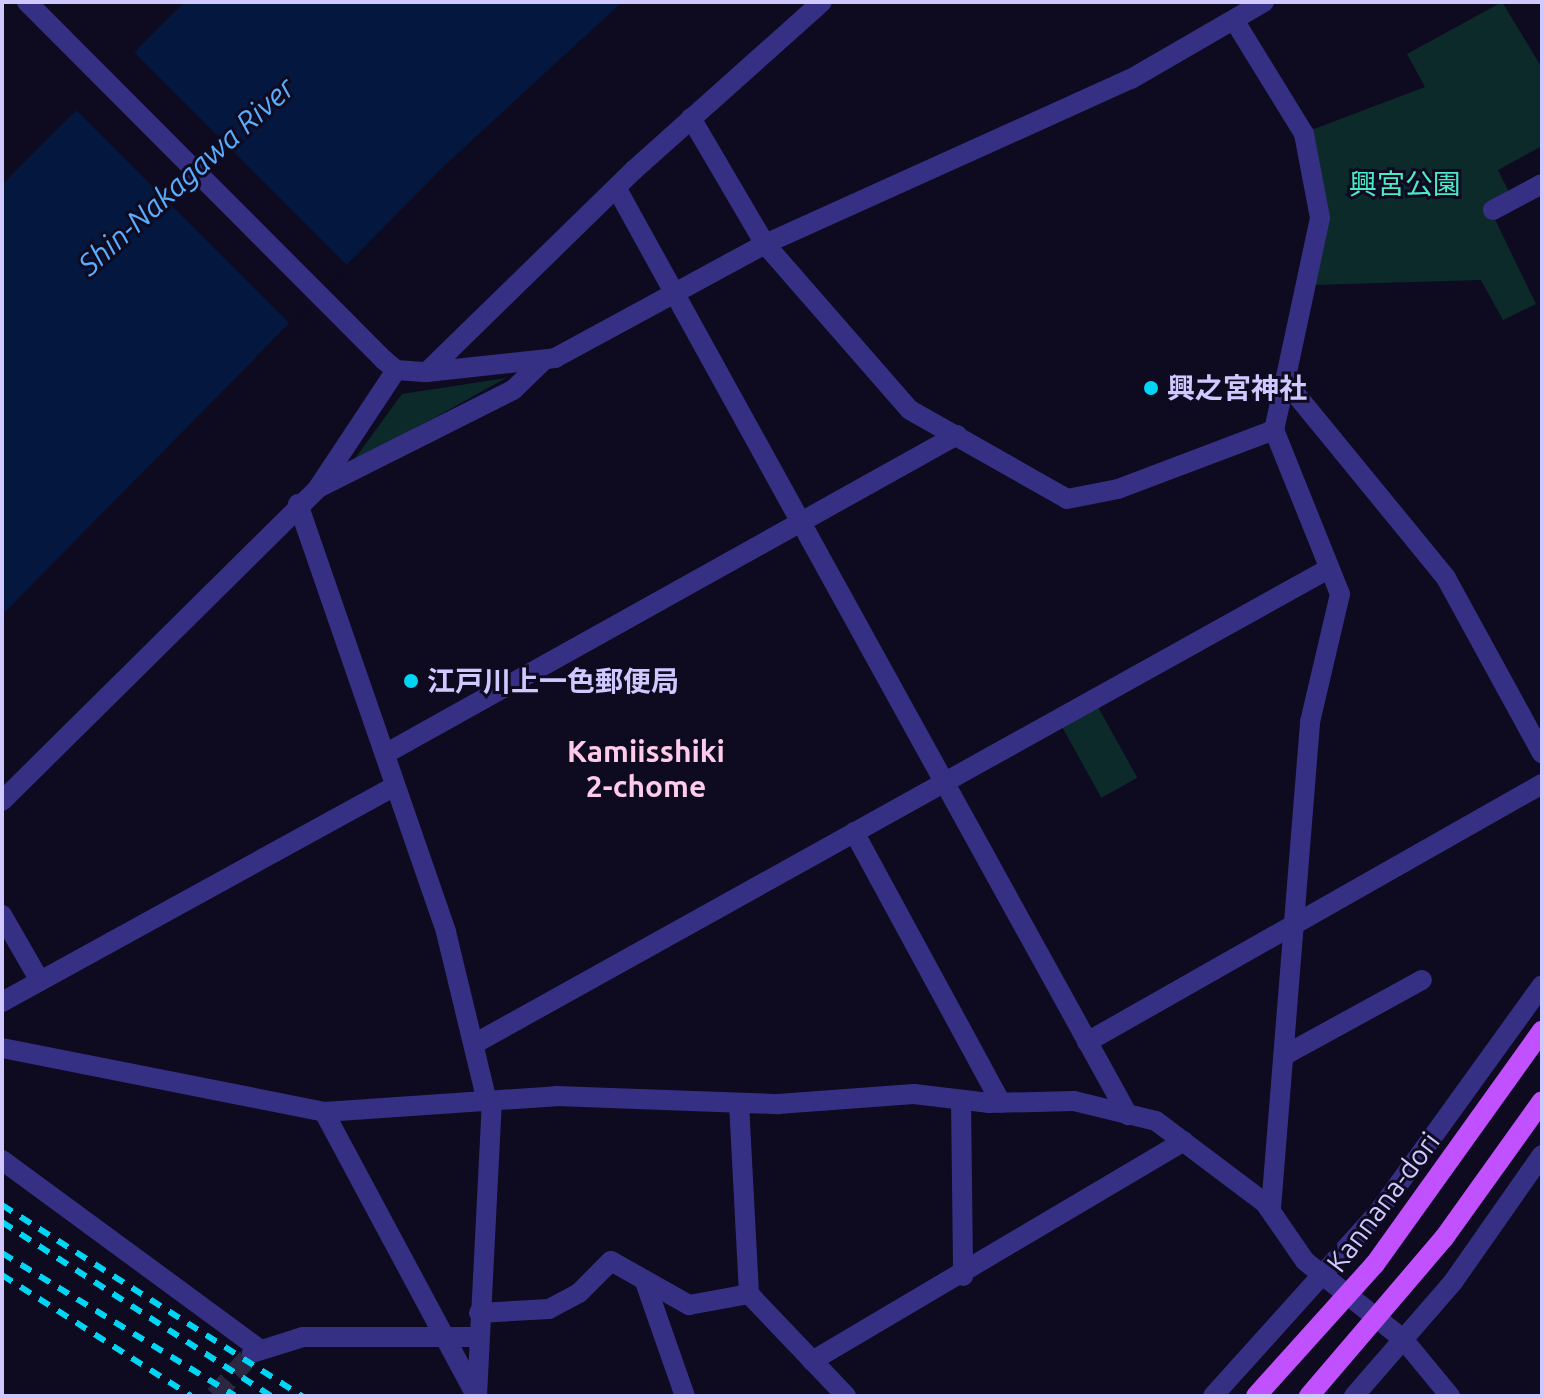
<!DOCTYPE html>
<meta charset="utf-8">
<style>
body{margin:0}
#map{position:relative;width:1544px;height:1398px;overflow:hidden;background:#0e0a20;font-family:Ubuntu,"Noto Sans JP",sans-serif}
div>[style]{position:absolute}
.green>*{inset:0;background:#0d2a2a;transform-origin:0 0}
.water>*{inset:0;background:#04183f}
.pier>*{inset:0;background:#0e0a20;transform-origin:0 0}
.minor-tunnel>*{height:20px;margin-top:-10px;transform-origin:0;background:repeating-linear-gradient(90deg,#2b2741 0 20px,transparent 0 30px)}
.minor>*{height:20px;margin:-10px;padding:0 10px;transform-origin:10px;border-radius:10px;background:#353084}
.rail>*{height:6px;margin-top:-3px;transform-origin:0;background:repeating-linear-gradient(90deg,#00d6f4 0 12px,transparent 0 22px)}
.major-bridge>*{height:20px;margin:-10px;padding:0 10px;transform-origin:10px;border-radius:10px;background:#c150ff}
.dots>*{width:22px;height:22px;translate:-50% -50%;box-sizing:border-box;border:4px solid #0e0a20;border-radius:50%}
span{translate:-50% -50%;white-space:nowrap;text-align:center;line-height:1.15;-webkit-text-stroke:6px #0e0a20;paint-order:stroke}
.park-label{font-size:28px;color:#49eac6}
.poi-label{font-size:28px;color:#d0c9ff;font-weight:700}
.left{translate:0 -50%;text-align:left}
.street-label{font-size:28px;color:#d0c9ff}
.water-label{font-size:30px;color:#57adff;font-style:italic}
.neighbourhood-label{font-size:30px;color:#ffcbeb;font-weight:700}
.frame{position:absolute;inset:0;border:4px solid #d0c9ff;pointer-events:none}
</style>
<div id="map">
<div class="green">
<i style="clip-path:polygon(1502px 2px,1542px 68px,1542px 146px,1498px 170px,1510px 194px,1488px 205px,1536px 304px,1503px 320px,1481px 280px,1313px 285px,1306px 132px,1425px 87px,1407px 54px)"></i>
<i style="clip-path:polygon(506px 378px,351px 464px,402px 394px)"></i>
<i style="left:1098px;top:707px;width:81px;height:41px;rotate:61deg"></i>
</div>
<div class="water">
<i style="clip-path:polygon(185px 2px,622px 2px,443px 167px,2px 615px,2px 185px)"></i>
</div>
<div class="pier">
<i style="left:132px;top:50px;width:308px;height:82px;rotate:45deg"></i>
</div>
<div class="minor-tunnel">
<i style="left:215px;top:1396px;width:57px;rotate:-49.3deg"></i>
</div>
<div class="minor">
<i style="left:27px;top:2px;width:506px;rotate:45.08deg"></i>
<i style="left:384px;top:360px;width:16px;rotate:40deg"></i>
<i style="left:396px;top:370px;width:31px;rotate:4deg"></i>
<i style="left:427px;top:372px;width:129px;rotate:-6.2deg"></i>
<i style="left:555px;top:358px;width:239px;rotate:-28.5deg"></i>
<i style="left:765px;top:244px;width:401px;rotate:-24.3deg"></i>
<i style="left:1131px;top:79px;width:154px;rotate:-30.1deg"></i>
<i style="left:1234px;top:20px;width:134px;rotate:58.4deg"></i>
<i style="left:1304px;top:134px;width:86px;rotate:79.2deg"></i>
<i style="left:1320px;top:218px;width:167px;rotate:102.1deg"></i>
<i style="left:1285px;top:381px;width:254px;rotate:50.7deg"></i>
<i style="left:1446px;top:578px;width:200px;rotate:61.3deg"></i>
<i style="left:691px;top:118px;width:146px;rotate:59.6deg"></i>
<i style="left:765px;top:244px;width:220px;rotate:48.9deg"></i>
<i style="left:910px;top:410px;width:180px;rotate:29.5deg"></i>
<i style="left:1067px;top:499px;width:52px;rotate:-11.1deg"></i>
<i style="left:1118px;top:489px;width:167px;rotate:-20.7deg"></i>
<i style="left:617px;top:189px;width:1058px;rotate:61.11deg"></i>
<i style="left:1493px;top:210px;width:55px;rotate:-28deg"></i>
<i style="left:427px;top:372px;width:289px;rotate:-44.3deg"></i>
<i style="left:634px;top:170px;width:252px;rotate:-41.8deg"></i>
<i style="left:318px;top:488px;width:218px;rotate:-26.7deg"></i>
<i style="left:513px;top:390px;width:42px;rotate:-44deg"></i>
<i style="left:298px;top:504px;width:453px;rotate:70.9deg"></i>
<i style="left:446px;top:932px;width:175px;rotate:76.4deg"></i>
<i style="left:385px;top:754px;width:655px;rotate:-29.15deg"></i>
<i style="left:2px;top:801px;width:445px;rotate:-44.7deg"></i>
<i style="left:318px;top:488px;width:141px;rotate:-56.5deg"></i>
<i style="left:854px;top:832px;width:308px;rotate:61.5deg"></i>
<i style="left:2px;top:915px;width:76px;rotate:60.1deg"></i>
<i style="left:2px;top:1002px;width:448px;rotate:-28.8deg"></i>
<i style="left:1087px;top:1042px;width:523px;rotate:-29.55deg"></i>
<i style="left:474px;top:1044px;width:977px;rotate:-29.08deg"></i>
<i style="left:2px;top:1048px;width:328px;rotate:11.2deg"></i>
<i style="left:324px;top:1112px;width:233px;rotate:-3.9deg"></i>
<i style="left:556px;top:1096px;width:222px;rotate:2.1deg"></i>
<i style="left:778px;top:1104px;width:136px;rotate:-4.2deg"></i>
<i style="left:914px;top:1094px;width:76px;rotate:6.8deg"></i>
<i style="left:989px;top:1103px;width:85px;rotate:-1.3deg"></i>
<i style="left:1074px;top:1101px;width:84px;rotate:13.7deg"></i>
<i style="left:1156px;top:1121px;width:136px;rotate:37deg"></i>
<i style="left:1265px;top:1203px;width:70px;rotate:55.4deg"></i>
<i style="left:1305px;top:1261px;width:125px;rotate:38.5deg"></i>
<i style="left:1403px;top:1339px;width:74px;rotate:50.5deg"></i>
<i style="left:1285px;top:1055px;width:156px;rotate:-28.7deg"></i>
<i style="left:961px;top:1101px;width:175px;rotate:89.3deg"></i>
<i style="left:739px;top:1103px;width:191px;rotate:87deg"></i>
<i style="left:749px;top:1294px;width:141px;rotate:46.4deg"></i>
<i style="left:324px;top:1112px;width:322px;rotate:61.8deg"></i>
<i style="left:2px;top:1160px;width:318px;rotate:36.3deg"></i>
<i style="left:1271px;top:1208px;width:488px;rotate:-85.4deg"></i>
<i style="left:1310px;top:722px;width:131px;rotate:-76.8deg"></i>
<i style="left:1340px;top:594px;width:177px;rotate:-111.9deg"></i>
<i style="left:1274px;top:430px;width:50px;rotate:-77.3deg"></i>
<i style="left:645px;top:1282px;width:121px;rotate:70.7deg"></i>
<i style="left:479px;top:1313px;width:70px;rotate:-3.3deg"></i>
<i style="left:549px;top:1309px;width:34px;rotate:-28deg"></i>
<i style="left:579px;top:1293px;width:45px;rotate:-45deg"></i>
<i style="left:611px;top:1261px;width:90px;rotate:29.4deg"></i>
<i style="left:689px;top:1305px;width:61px;rotate:-10.4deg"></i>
<i style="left:252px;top:1353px;width:53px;rotate:-17.4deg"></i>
<i style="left:303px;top:1337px;width:174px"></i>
<i style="left:812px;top:1361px;width:432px;rotate:-30.6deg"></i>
<i style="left:477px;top:1396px;width:294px;rotate:-87.1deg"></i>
<i style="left:1213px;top:1396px;width:245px;rotate:-48deg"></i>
<i style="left:1377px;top:1214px;width:282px;rotate:-54.2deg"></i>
<i style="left:1354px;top:1396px;width:151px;rotate:-49deg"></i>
<i style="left:1453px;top:1282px;width:155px;rotate:-55deg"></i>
</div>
<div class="rail">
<i style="left:2px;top:1205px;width:356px;rotate:32.5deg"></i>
<i style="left:2px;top:1222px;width:320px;rotate:32.9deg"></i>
<i style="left:2px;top:1253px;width:273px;rotate:31.5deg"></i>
<i style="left:2px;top:1275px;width:224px;rotate:32.6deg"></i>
</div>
<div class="major-bridge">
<i style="left:1256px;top:1396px;width:178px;rotate:-48deg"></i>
<i style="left:1375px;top:1264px;width:287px;rotate:-54.4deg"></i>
<i style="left:1309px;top:1396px;width:208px;rotate:-49.5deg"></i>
<i style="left:1444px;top:1238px;width:168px;rotate:-54.4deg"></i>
</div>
<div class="dots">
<i style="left:1151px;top:388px;background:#00d6f4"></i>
<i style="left:411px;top:681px;background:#00d6f4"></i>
</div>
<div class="park-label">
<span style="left:1405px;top:184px">興宮公園</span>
</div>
<div class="poi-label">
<span class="left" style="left:1167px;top:388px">興之宮神社</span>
<span class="left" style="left:427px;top:681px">江戸川上一色郵便局</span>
</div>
<div class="street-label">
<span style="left:1383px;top:1202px;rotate:-53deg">Kannana-dori</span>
</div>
<div class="water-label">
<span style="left:186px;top:176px;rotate:-42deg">Shin-Nakagawa River</span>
</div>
<div class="neighbourhood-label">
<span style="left:646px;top:768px">Kamiisshiki<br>2-chome</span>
</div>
<div class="frame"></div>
</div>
